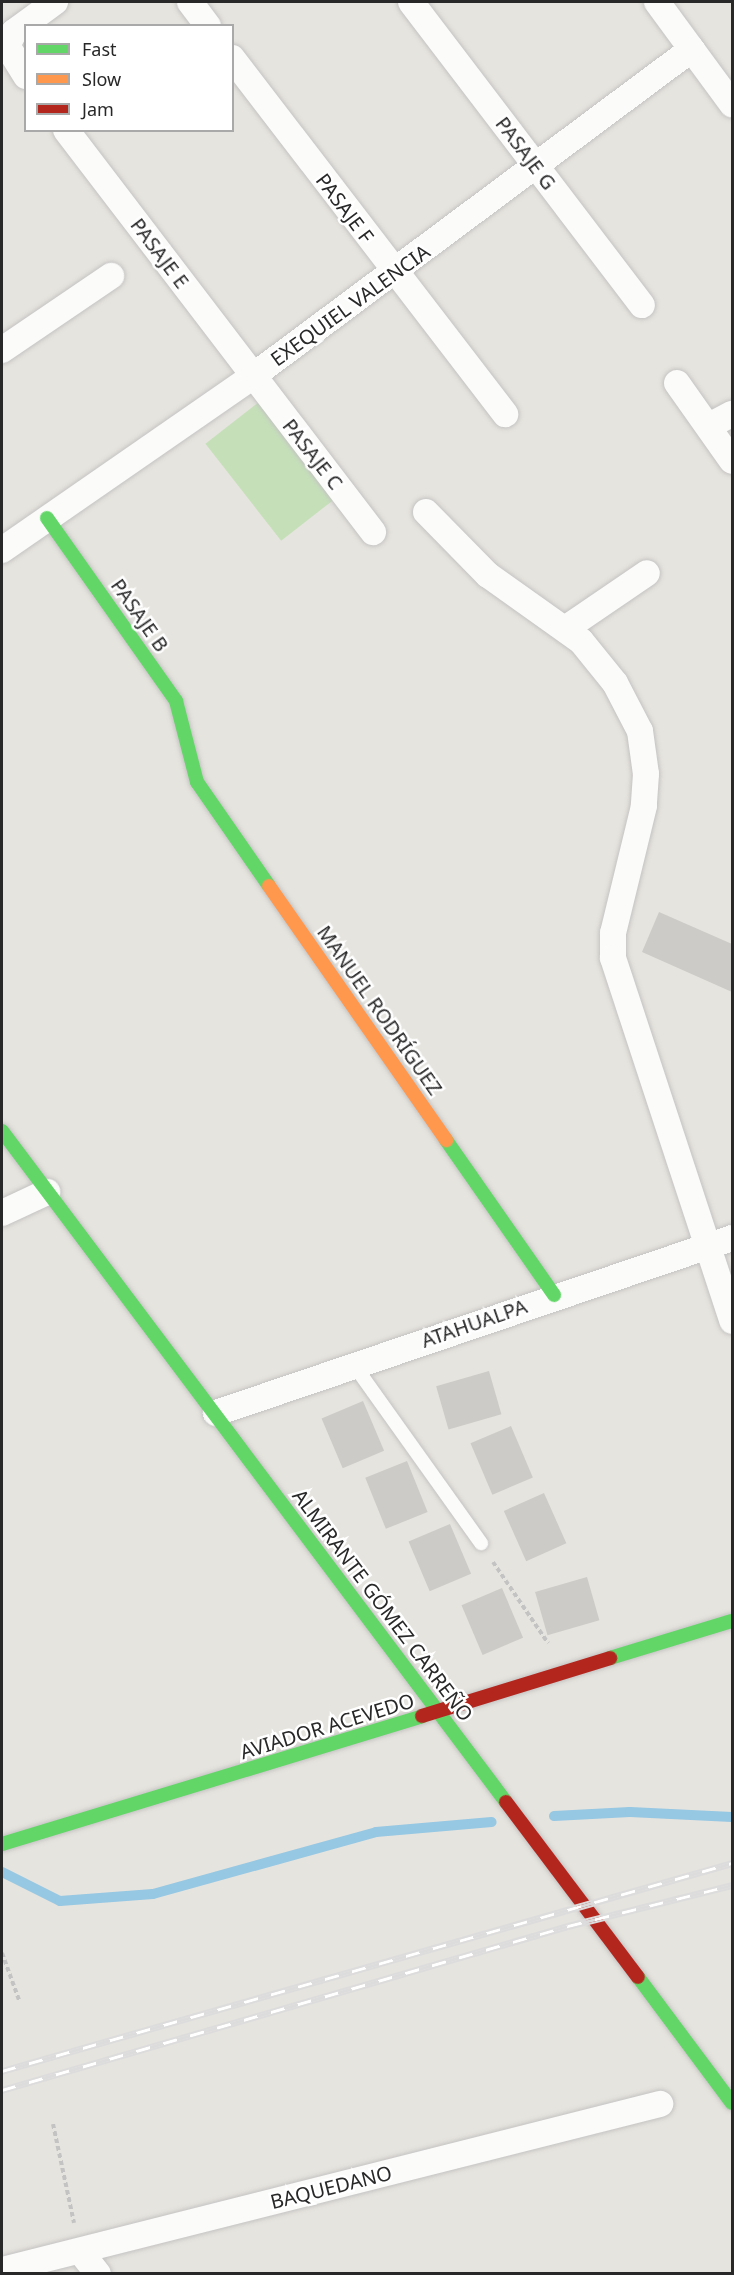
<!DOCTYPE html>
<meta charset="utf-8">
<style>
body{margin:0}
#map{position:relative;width:734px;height:2275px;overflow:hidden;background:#e6e4de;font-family:"Noto Sans",sans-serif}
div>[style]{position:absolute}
.green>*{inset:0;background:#c5e0b9;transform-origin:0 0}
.stream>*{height:10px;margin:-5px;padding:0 5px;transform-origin:5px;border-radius:5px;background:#96c7e3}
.building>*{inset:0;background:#cccbc7;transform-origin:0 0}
.path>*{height:4px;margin-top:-2px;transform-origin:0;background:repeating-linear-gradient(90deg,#c4c3c3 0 4.5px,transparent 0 7.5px)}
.roads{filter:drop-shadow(0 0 2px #c4c3c3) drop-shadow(0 0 2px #c4c3c3)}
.lane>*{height:14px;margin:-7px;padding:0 7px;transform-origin:7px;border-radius:7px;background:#fbfbfa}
.street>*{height:26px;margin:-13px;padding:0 13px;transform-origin:13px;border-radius:13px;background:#fbfbfa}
.fast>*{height:14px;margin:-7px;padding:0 7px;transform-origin:7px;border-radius:7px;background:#63d668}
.slow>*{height:14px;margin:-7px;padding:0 7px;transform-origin:7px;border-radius:7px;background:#ff974d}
.jam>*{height:14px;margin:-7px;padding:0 7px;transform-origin:7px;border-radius:7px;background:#b3261e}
.rail>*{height:7px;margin-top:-3.5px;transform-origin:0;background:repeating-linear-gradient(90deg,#fff 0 14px,#dddcdd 0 28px);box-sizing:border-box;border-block:2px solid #dddcdd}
span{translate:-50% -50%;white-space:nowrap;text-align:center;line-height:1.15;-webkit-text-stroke:5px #fff;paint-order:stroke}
.street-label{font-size:20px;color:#282828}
.frame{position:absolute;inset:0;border:3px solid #282828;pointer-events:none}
.legend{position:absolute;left:24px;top:24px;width:210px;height:108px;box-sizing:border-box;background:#fff;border:2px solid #a9a9a9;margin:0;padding:8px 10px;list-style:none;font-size:18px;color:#282828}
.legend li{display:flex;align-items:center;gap:12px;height:30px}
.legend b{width:30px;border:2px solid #a9a9a9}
</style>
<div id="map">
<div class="green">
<i style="left:259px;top:402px;width:123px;height:68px;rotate:52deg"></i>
</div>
<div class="stream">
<i style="left:554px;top:1816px;width:76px;rotate:-3deg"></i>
<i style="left:630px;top:1812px;width:102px;rotate:2.8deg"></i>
<i style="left:2px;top:1872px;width:65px;rotate:26.6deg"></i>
<i style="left:60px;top:1901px;width:93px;rotate:-4.3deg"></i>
<i style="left:153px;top:1894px;width:231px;rotate:-15.5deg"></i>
<i style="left:376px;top:1832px;width:116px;rotate:-4.9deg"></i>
</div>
<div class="building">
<i style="clip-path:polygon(659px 912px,732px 944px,732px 992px,642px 952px)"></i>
<i style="left:489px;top:1371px;width:45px;height:55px;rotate:74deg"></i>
<i style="left:363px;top:1401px;width:54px;height:45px;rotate:67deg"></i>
<i style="left:511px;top:1426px;width:56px;height:44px;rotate:67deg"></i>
<i style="left:407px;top:1461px;width:55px;height:45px;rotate:68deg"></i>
<i style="left:544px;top:1493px;width:55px;height:44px;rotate:66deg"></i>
<i style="left:450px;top:1524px;width:54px;height:45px;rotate:67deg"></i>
<i style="left:587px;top:1577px;width:45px;height:54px;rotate:74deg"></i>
<i style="left:502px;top:1588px;width:54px;height:44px;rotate:67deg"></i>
</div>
<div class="path">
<i style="left:493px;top:1562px;width:98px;rotate:55.8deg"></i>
<i style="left:2px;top:1953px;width:50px;rotate:70.1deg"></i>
<i style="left:53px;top:2124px;width:101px;rotate:78deg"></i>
</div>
<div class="roads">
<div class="lane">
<i style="left:354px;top:1365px;width:219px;rotate:54.5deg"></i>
</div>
<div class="street">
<i style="left:190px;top:2px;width:30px;rotate:53deg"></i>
<i style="left:411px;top:2px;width:381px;rotate:52.7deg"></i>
<i style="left:657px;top:2px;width:127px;rotate:53.7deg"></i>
<i style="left:232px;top:58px;width:449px;rotate:52.5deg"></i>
<i style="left:26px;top:76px;width:36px;rotate:-122deg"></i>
<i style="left:7px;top:46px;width:16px;rotate:-63deg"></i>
<i style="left:14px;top:32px;width:51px;rotate:-36.2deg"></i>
<i style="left:66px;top:130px;width:506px;rotate:52.63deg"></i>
<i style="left:2px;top:350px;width:132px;rotate:-34.2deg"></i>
<i style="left:677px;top:383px;width:95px;rotate:54.8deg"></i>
<i style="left:709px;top:426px;width:26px;rotate:-28deg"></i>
<i style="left:426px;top:512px;width:88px;rotate:45.5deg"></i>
<i style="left:488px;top:575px;width:114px;rotate:35.4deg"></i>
<i style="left:581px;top:641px;width:54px;rotate:51deg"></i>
<i style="left:615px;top:683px;width:54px;rotate:62.5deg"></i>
<i style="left:640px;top:731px;width:43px;rotate:82.1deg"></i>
<i style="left:646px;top:774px;width:32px;rotate:94deg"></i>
<i style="left:644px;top:806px;width:131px;rotate:103.7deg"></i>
<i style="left:613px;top:933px;width:25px;rotate:90deg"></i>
<i style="left:613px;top:958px;width:382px;rotate:71.8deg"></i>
<i style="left:2px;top:550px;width:305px;rotate:-34.7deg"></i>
<i style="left:253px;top:376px;width:547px;rotate:-36.68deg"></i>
<i style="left:565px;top:629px;width:99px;rotate:-34.3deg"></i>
<i style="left:2px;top:1213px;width:50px;rotate:-25deg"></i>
<i style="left:216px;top:1413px;width:545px;rotate:-18.73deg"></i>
<i style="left:80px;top:2251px;width:29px;rotate:52deg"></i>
<i style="left:2px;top:2270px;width:679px;rotate:-14.16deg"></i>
</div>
<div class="fast">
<i style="left:47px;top:518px;width:224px;rotate:54.8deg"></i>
<i style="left:176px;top:701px;width:84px;rotate:75.5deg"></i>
<i style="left:197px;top:782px;width:126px;rotate:55.3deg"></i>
<i style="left:2px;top:1131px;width:839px;rotate:53.09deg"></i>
<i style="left:446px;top:1140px;width:189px;rotate:55.1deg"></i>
<i style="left:610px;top:1658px;width:127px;rotate:-16.9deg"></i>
<i style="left:2px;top:1844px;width:439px;rotate:-16.9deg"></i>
<i style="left:638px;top:1977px;width:157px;rotate:53.3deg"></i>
</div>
<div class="slow">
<i style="left:269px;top:886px;width:310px;rotate:55.1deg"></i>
</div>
<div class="jam">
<i style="left:422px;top:1716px;width:197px;rotate:-17.1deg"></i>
<i style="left:506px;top:1802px;width:219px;rotate:53deg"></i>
</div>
</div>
<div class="rail">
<i style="left:2px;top:2071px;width:759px;rotate:-15.9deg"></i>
<i style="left:2px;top:2090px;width:589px;rotate:-16.16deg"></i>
<i style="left:568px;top:1926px;width:169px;rotate:-14deg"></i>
</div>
<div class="street-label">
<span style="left:526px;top:153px;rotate:53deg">PASAJE G</span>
<span style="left:345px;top:208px;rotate:53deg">PASAJE F</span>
<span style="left:160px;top:253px;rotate:53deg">PASAJE E</span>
<span style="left:350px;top:305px;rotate:-36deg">EXEQUIEL VALENCIA</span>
<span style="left:313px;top:454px;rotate:52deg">PASAJE C</span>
<span style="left:140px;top:615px;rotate:55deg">PASAJE B</span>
<span style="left:380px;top:1010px;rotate:55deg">MANUEL RODRÍGUEZ</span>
<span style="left:474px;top:1323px;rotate:-19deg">ATAHUALPA</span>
<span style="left:383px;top:1605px;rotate:53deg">ALMIRANTE GÓMEZ CARREÑO</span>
<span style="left:327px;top:1726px;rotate:-17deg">AVIADOR ACEVEDO</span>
<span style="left:331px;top:2187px;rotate:-14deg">BAQUEDANO</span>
</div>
<div class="frame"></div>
<ul class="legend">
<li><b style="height:8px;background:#63d668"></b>Fast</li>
<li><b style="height:8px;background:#ff974d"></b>Slow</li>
<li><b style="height:8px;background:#b3261e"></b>Jam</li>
</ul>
</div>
